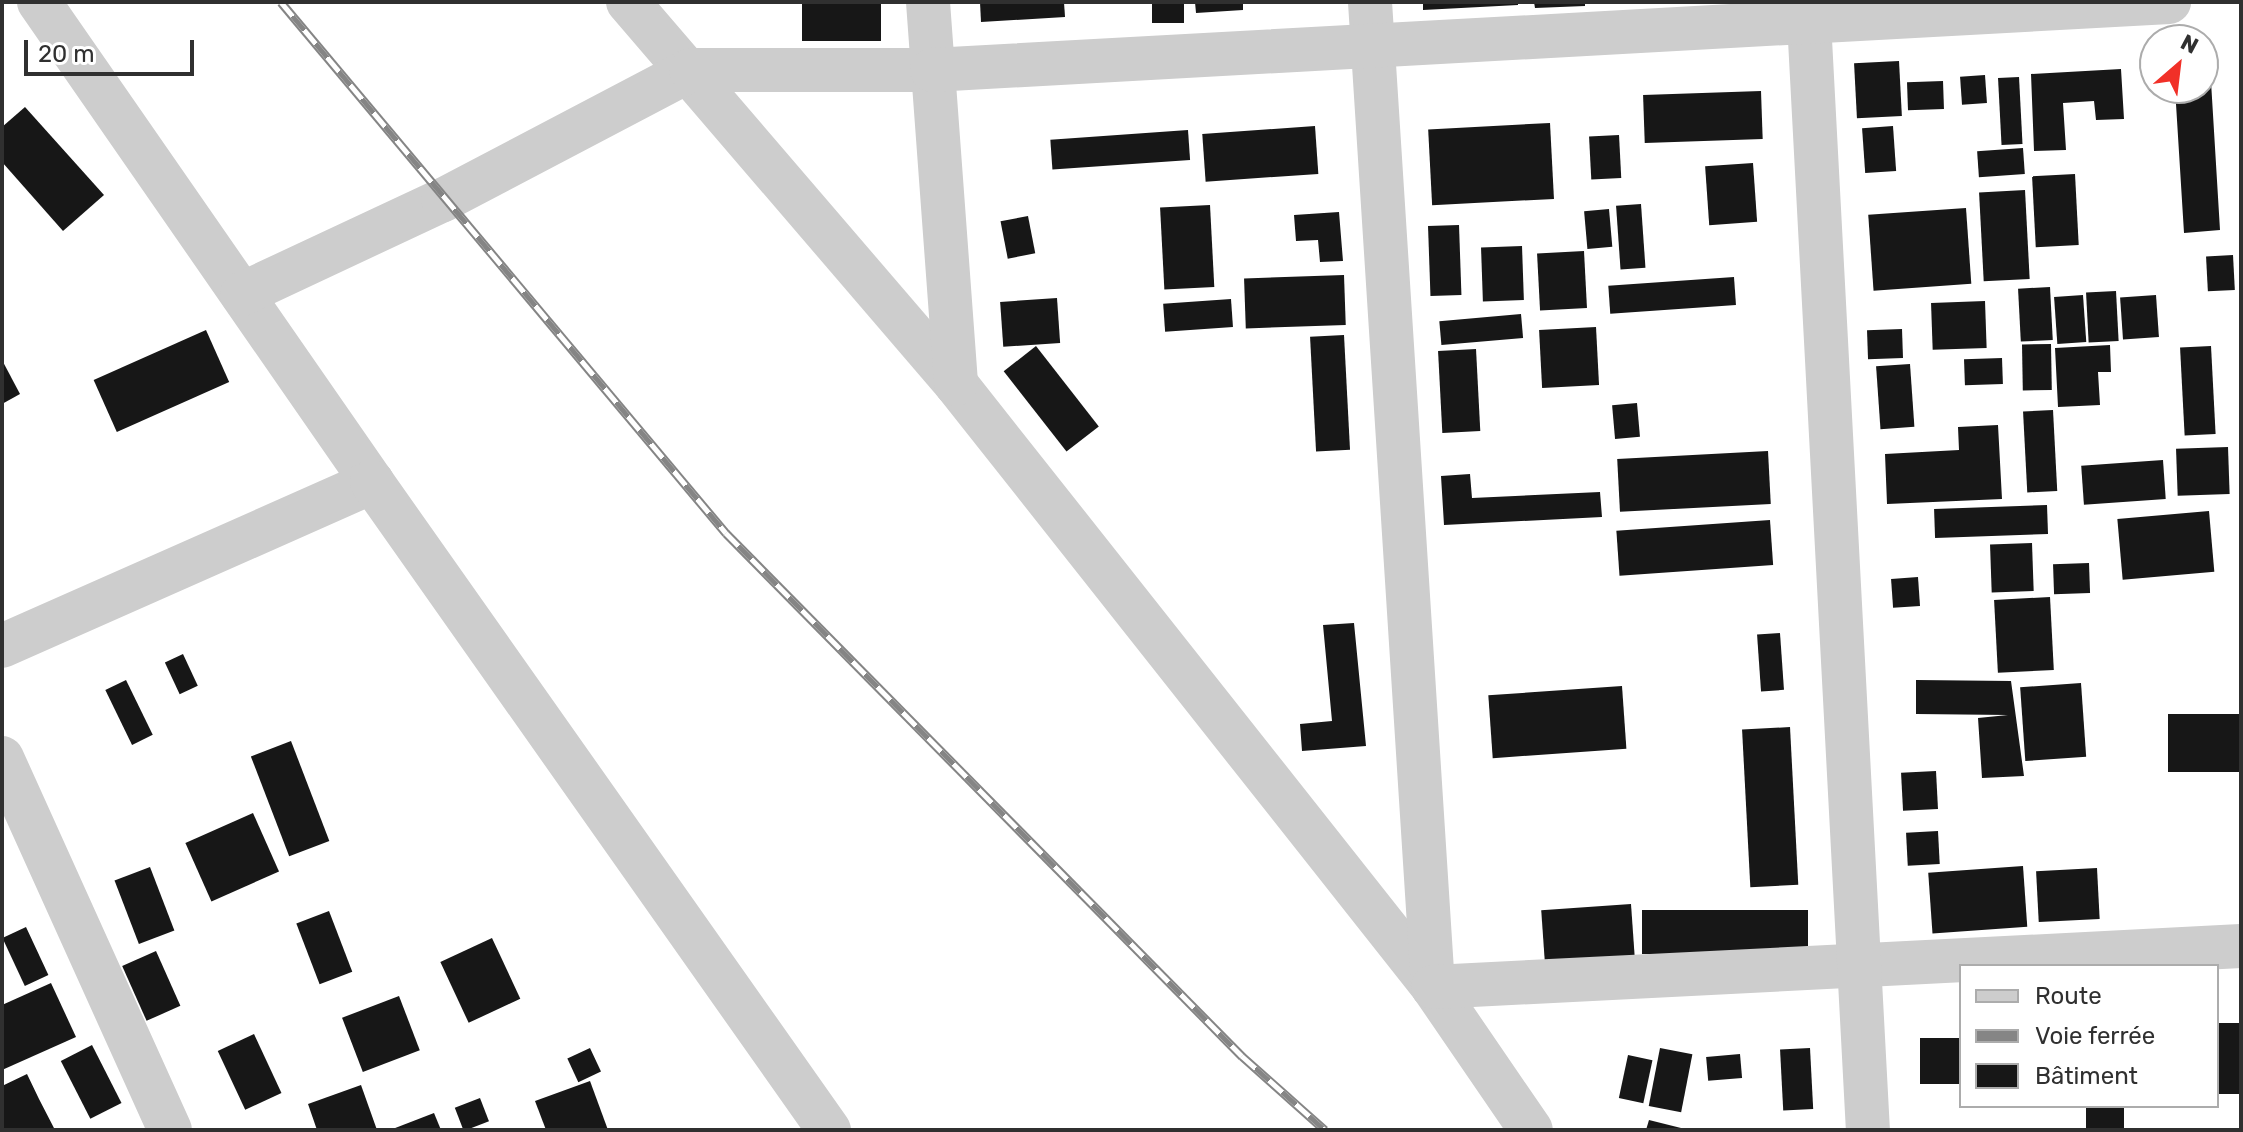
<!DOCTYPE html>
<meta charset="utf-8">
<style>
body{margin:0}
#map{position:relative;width:2243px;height:1132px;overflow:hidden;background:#fff;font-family:Rubik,sans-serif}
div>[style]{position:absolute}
.building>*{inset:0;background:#171717;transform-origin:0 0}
.minor>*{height:44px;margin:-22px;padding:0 22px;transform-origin:22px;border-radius:22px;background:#cdcdcd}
.rail>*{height:9px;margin-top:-4.5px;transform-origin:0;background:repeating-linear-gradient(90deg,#fff 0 18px,#858585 0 36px);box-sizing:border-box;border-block:2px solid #858585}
span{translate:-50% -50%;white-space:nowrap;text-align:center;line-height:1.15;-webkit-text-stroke:8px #fff;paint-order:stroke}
.frame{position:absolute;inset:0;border:4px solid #303030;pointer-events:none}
.legend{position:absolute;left:1959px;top:964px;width:260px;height:144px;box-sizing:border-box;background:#fff;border:2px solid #acacac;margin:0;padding:10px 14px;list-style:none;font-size:24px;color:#303030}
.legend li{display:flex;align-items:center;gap:16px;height:40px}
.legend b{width:40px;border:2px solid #acacac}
.north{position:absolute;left:2139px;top:24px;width:80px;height:80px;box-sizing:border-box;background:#fff;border:2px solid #acacac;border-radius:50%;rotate:28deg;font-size:22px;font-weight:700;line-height:32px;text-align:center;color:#303030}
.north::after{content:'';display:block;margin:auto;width:28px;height:36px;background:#f13028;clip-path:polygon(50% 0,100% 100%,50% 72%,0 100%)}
.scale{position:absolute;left:24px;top:40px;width:170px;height:36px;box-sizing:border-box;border:4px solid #303030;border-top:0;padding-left:10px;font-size:24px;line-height:28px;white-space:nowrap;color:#303030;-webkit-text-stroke:6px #fff;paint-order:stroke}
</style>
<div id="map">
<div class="building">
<i style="left:802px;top:2px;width:79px;height:39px"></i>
<i style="clip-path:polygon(980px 2px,1064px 2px,1065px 17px,981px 22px)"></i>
<i style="left:1152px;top:2px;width:32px;height:21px"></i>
<i style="clip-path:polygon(1195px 2px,1243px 2px,1243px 10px,1196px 13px)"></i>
<i style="clip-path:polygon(1423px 2px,1518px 2px,1518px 5px,1423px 10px)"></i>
<i style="clip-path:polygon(1534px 2px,1585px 2px,1585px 6px,1535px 8px)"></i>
<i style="left:1899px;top:61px;width:55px;height:45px;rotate:87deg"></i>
<i style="clip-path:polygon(2203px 65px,2210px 65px,2220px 230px,2184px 233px,2175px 88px,2203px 88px)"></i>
<i style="clip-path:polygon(2121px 69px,2124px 119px,2096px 120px,2094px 101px,2063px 103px,2066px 150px,2034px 151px,2031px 74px)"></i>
<i style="left:1985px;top:75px;width:28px;height:25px;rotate:86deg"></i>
<i style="left:2019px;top:77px;width:67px;height:21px;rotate:87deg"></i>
<i style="left:1943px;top:81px;width:28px;height:36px;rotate:88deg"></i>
<i style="left:1761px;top:91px;width:48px;height:118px;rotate:88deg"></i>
<i style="clip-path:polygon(25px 107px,104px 195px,63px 231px,2px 162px,2px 127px)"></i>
<i style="left:1550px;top:123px;width:76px;height:122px;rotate:87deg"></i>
<i style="left:1315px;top:126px;width:48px;height:113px;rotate:86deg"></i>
<i style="left:1893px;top:126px;width:45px;height:31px;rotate:86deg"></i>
<i style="left:1188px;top:130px;width:30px;height:138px;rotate:86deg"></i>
<i style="left:1619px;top:135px;width:43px;height:30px;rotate:87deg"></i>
<i style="left:2023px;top:148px;width:26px;height:46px;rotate:86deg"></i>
<i style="left:1753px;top:163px;width:59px;height:48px;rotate:86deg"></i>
<i style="left:2075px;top:174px;width:71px;height:43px;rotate:87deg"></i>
<i style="left:2025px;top:190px;width:89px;height:46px;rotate:87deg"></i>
<i style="left:1641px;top:204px;width:64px;height:25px;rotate:86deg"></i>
<i style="left:1210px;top:205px;width:82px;height:50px;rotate:87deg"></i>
<i style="left:1966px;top:208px;width:76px;height:98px;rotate:86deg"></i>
<i style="left:1609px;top:209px;width:38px;height:25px;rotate:85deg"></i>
<i style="clip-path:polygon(1339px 212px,1343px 261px,1320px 262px,1318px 240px,1296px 241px,1294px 215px)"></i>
<i style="left:1028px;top:216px;width:38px;height:28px;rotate:79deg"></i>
<i style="left:1459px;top:225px;width:70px;height:31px;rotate:88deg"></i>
<i style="left:1522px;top:246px;width:54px;height:41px;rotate:88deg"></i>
<i style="left:1584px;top:251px;width:57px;height:47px;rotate:87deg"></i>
<i style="left:2233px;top:255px;width:35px;height:27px;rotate:87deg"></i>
<i style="left:1344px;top:275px;width:50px;height:100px;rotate:88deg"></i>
<i style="left:1734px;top:277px;width:28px;height:126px;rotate:86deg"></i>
<i style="left:2050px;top:287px;width:53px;height:32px;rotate:87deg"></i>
<i style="left:2116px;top:291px;width:50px;height:30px;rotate:87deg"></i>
<i style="left:2083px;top:295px;width:47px;height:29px;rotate:86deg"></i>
<i style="left:2156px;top:295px;width:42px;height:36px;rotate:86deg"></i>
<i style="left:1057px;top:298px;width:45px;height:57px;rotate:86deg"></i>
<i style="left:1231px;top:299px;width:28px;height:68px;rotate:86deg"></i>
<i style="left:1985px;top:301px;width:47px;height:54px;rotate:88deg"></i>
<i style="left:1521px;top:314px;width:24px;height:82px;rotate:85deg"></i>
<i style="left:1596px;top:327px;width:58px;height:57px;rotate:87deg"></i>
<i style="left:1902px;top:329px;width:29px;height:35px;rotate:88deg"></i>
<i style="left:206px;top:330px;width:57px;height:123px;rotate:66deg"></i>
<i style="left:1344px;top:335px;width:115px;height:34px;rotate:87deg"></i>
<i style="left:2051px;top:344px;width:46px;height:29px;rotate:89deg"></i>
<i style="clip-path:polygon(2110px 345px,2111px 372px,2098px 372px,2100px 405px,2058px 407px,2055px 348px)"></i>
<i style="left:1036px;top:346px;width:102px;height:41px;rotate:52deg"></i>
<i style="left:2211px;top:346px;width:88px;height:31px;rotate:87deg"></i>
<i style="left:1476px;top:349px;width:82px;height:38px;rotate:87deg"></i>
<i style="left:2002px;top:358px;width:26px;height:38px;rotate:88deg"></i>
<i style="clip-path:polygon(2px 360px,20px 394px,2px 404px)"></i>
<i style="left:1910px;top:364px;width:63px;height:34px;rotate:86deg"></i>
<i style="left:1637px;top:403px;width:34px;height:25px;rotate:85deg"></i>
<i style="left:2053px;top:410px;width:81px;height:30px;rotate:87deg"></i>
<i style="clip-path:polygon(1998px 425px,2002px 499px,1887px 504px,1885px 454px,1959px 450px,1958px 427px)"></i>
<i style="left:2228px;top:447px;width:47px;height:52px;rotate:88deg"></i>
<i style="left:1768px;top:451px;width:53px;height:151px;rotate:87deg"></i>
<i style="left:2163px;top:460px;width:39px;height:82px;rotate:86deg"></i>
<i style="clip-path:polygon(1470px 474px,1472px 498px,1600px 492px,1602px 517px,1444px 525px,1441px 476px)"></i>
<i style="left:2047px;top:505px;width:29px;height:113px;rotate:88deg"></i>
<i style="left:2209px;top:511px;width:61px;height:92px;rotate:85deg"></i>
<i style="left:1770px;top:520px;width:45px;height:154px;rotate:86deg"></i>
<i style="left:2032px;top:543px;width:48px;height:42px;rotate:88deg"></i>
<i style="left:2089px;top:563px;width:30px;height:36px;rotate:88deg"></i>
<i style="left:1918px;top:577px;width:29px;height:27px;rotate:86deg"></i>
<i style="left:2050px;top:597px;width:73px;height:56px;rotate:87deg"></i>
<i style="clip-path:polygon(1354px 623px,1366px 746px,1302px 751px,1300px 724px,1332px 721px,1323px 625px)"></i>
<i style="left:1780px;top:633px;width:57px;height:23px;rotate:86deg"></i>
<i style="left:183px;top:654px;width:35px;height:20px;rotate:65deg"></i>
<i style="left:126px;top:680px;width:61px;height:23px;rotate:64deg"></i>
<i style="clip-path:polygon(1916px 680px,2011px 681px,2024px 776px,1982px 778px,1978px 718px,2008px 715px,1916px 714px)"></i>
<i style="left:2081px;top:683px;width:74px;height:61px;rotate:86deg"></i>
<i style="left:1622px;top:686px;width:63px;height:134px;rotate:86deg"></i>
<i style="left:2241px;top:714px;width:58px;height:73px;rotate:90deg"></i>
<i style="left:1790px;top:727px;width:158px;height:48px;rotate:87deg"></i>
<i style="left:291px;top:741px;width:107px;height:43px;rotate:69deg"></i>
<i style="left:1936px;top:771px;width:38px;height:35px;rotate:87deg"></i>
<i style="left:253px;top:813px;width:64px;height:74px;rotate:66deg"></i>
<i style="left:1938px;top:831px;width:33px;height:32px;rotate:87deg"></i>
<i style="left:2023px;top:866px;width:61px;height:95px;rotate:86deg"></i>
<i style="left:150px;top:867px;width:68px;height:38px;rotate:69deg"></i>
<i style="left:2097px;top:868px;width:51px;height:61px;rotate:87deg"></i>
<i style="left:1631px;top:904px;width:52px;height:90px;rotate:86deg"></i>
<i style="left:1808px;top:910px;width:44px;height:166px;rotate:90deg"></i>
<i style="left:329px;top:911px;width:65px;height:35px;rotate:69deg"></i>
<i style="left:26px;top:927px;width:53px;height:26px;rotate:65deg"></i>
<i style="left:492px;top:938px;width:67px;height:57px;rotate:65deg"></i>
<i style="left:156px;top:951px;width:60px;height:37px;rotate:66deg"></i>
<i style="clip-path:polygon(51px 983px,76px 1037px,2px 1070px,2px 1005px)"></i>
<i style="left:399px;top:996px;width:58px;height:61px;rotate:69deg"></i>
<i style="left:2241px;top:1023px;width:71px;height:24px;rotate:90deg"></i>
<i style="left:254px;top:1034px;width:65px;height:40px;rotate:65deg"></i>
<i style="left:1961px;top:1038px;width:46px;height:41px;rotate:90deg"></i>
<i style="left:92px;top:1045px;width:65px;height:35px;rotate:63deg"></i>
<i style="left:590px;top:1048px;width:26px;height:25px;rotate:65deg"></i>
<i style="left:1660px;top:1048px;width:33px;height:59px;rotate:11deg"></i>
<i style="left:1810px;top:1048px;width:61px;height:30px;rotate:87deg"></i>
<i style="left:1740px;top:1054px;width:24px;height:34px;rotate:85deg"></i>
<i style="left:1628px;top:1055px;width:25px;height:44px;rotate:12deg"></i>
<i style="clip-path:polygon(27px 1074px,39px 1099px,55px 1130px,2px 1130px,2px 1086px)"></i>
<i style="clip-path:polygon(590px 1081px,608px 1130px,546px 1130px,535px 1101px)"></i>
<i style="clip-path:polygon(361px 1085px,377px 1130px,317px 1130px,308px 1104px)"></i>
<i style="left:480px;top:1098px;width:25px;height:27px;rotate:69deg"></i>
<i style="left:2086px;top:1106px;width:38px;height:24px"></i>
<i style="clip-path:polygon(434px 1113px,441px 1130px,390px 1130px)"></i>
<i style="clip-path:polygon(1649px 1120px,1685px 1129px,1685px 1130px,1646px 1130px)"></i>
</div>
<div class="minor">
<i style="left:39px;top:2px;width:584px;rotate:55.25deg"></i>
<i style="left:628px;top:2px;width:503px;rotate:49.35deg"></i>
<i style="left:956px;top:384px;width:769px;rotate:51.65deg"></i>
<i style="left:1433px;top:987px;width:173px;rotate:55.6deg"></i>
<i style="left:928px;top:2px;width:383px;rotate:85.8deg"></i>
<i style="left:1370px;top:2px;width:987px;rotate:86.34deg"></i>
<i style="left:1433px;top:987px;width:809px;rotate:-2.9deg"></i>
<i style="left:1808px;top:2px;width:1130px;rotate:86.96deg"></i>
<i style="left:242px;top:294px;width:222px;rotate:-25.1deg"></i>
<i style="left:443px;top:200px;width:280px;rotate:-27.7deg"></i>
<i style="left:691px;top:70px;width:241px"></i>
<i style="left:932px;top:70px;width:1239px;rotate:-3.15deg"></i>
<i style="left:2px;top:646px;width:405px;rotate:-23.9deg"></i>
<i style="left:372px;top:482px;width:793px;rotate:54.81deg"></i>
<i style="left:2px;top:758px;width:408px;rotate:65.7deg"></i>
</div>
<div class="rail">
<i style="left:281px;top:2px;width:693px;rotate:50.04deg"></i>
<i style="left:726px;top:533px;width:735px;rotate:45.39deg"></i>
<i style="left:1242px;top:1056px;width:111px;rotate:41.7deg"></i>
</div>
<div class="frame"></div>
<ul class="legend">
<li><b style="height:10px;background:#cdcdcd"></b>Route</li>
<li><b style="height:10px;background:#858585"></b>Voie ferrée</li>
<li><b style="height:22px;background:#171717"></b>Bâtiment</li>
</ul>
<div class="north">N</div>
<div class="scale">20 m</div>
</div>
